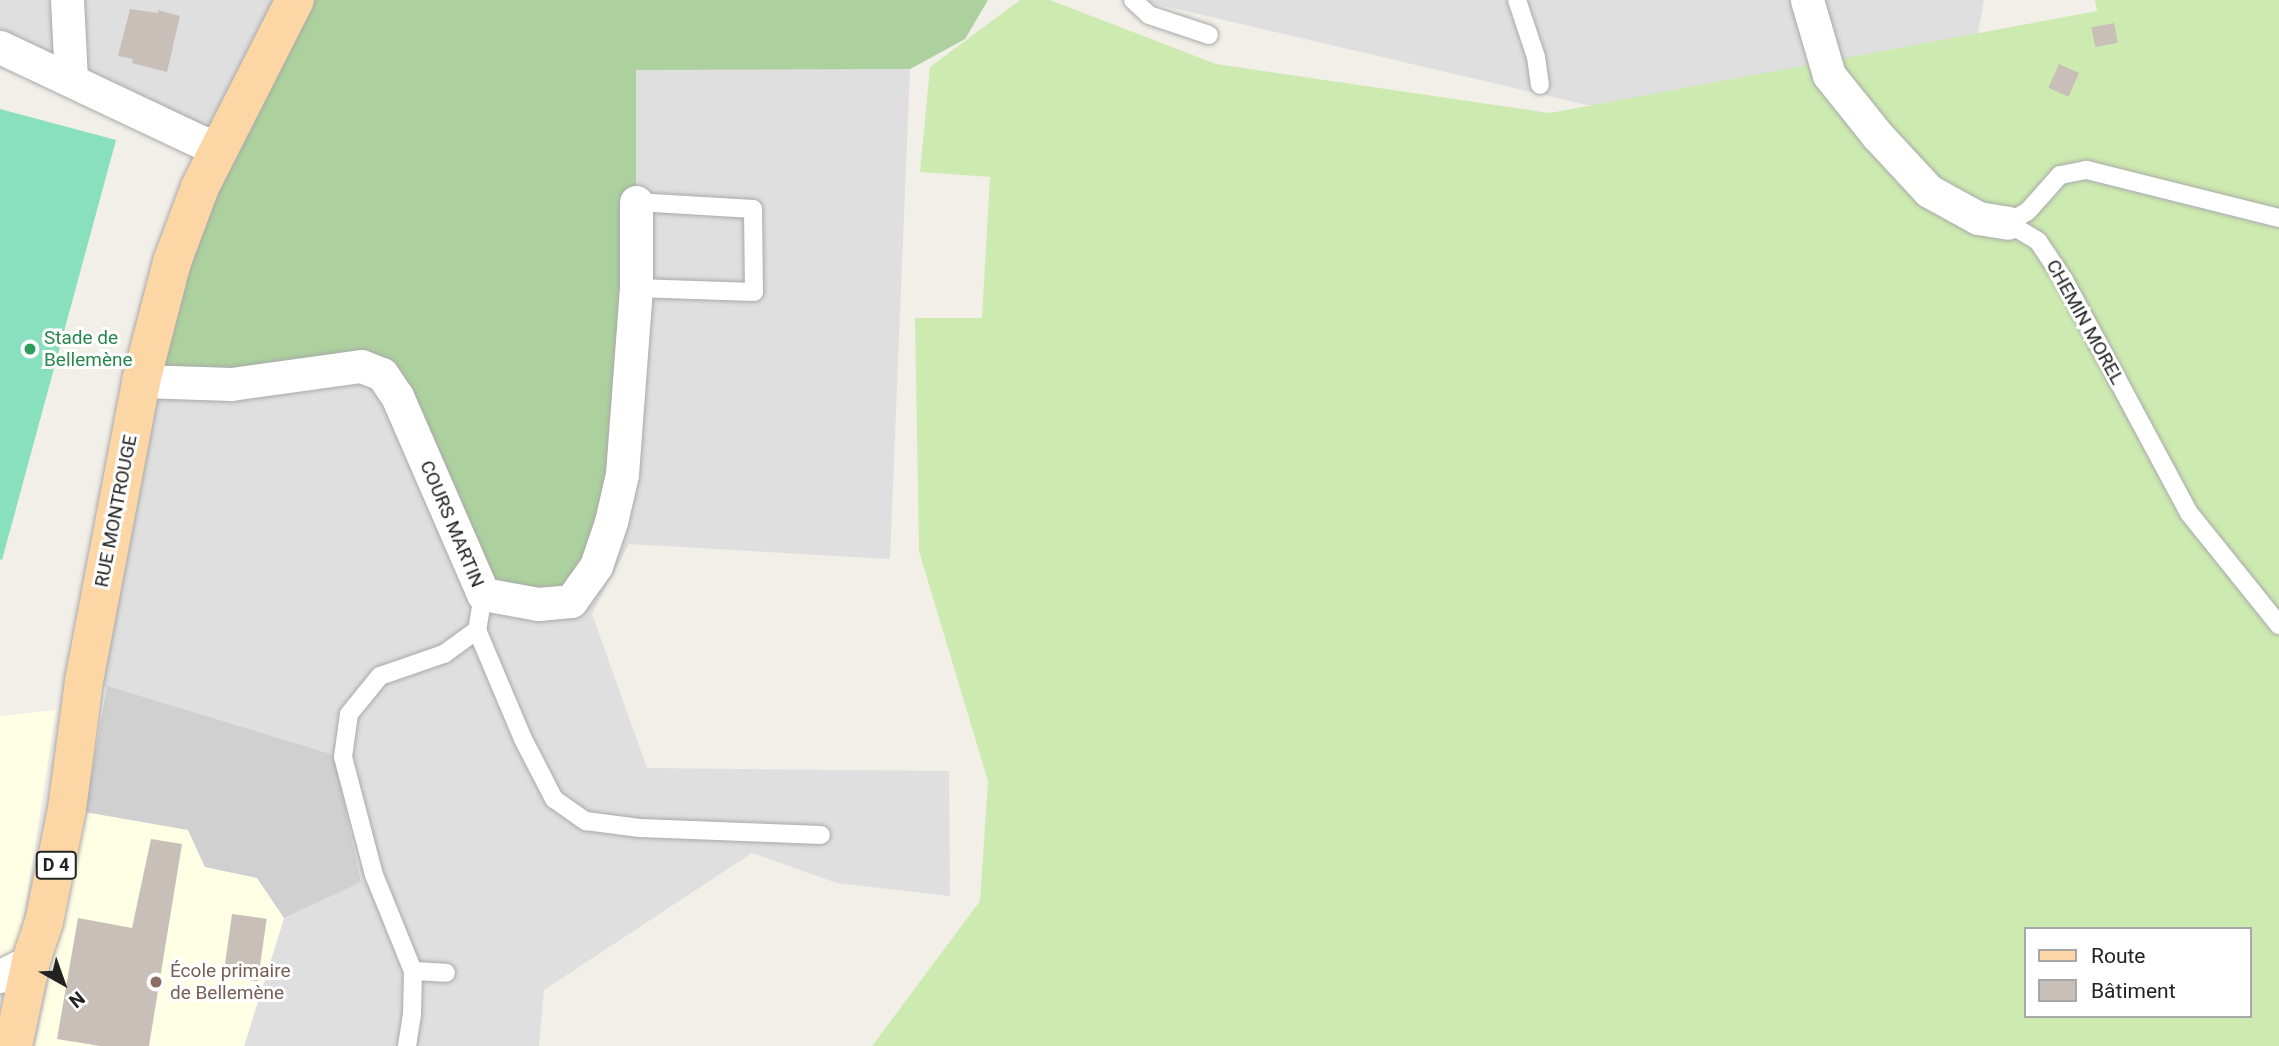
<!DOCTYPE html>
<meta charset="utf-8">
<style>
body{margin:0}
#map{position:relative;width:2279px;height:1046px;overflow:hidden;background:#f2efe9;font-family:Roboto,sans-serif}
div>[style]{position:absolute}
.residential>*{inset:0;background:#e0dfdf}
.education>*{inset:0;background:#ffffe5}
.religious>*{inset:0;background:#d0d0d0}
.grass>*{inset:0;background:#cdebb0}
.forest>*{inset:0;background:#add19e}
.pitch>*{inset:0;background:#88e0be}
.building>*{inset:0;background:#c7bfb8;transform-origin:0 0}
.roads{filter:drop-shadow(0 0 2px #a9a9a9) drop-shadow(0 0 2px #a9a9a9)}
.service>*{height:18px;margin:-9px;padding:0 9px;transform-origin:9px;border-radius:9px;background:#fff}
.minor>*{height:33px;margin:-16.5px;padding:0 16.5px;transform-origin:16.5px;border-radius:16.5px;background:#fff}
.primary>*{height:38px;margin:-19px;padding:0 19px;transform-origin:19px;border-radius:19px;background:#fcd6a4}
.dots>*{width:19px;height:19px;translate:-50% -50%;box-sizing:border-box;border:4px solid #fff;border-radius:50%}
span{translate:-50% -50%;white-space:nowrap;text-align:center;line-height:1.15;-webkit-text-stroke:6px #fff;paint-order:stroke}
.shield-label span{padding:2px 5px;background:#fff;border:2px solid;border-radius:5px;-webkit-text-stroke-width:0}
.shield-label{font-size:18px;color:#222;font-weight:700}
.street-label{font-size:19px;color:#222}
.leisure-label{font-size:19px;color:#27864d}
.left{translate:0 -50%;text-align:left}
.education-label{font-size:19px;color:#785e54}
.legend{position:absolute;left:2024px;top:927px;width:228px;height:91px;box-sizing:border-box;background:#fff;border:2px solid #a7a7a7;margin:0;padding:9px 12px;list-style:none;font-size:21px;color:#222}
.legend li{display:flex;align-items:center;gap:14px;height:35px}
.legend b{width:35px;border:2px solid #a7a7a7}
.north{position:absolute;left:28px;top:948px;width:70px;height:70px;-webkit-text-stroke:5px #fff;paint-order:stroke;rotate:140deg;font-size:19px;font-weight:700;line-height:28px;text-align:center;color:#222}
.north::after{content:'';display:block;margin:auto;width:24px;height:32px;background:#222;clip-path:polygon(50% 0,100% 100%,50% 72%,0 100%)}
</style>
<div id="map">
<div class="residential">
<i style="clip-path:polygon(0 0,988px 0,965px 39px,910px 69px,890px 559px,629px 544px,592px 614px,647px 768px,949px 771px,950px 896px,837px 883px,752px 853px,544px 990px,539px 1046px,244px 1046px,284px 918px,361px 881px,334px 755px,84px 681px,222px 144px,0 47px)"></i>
<i style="clip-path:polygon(1138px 0,1984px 0,1954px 168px,1724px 137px)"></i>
</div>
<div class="education">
<i style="clip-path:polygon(56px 710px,19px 948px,0 958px,0 716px)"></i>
<i style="clip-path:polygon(85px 812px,188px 830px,205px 867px,257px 878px,284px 918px,244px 1046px,35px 1046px)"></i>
</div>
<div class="religious">
<i style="clip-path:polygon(107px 686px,334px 755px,361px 882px,284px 918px,257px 878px,205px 867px,188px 830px,85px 812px)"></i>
</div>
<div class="grass">
<i style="clip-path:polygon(evenodd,1020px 0,1050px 0,1216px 64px,1550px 113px,2097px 11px,2095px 0,2279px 0,2279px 1046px,872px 1046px,980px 901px,988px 781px,919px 551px,915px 318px,982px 318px,990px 177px,920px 172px,930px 67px,1020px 0,2025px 929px,2249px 929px,2249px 1016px,2025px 1016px,2025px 929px)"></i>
</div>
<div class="forest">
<i style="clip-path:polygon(295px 0,988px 0,965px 39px,910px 69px,636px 70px,636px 288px,622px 474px,571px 601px,483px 594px,382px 374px,141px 381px)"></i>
</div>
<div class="pitch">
<i style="clip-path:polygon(0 109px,116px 140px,2px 560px,0 559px)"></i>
</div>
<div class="building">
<i style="clip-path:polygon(130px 9px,158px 13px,158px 10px,180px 16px,167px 72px,132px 63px,133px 59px,118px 56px)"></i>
<i style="left:2114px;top:23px;width:20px;height:23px;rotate:79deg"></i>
<i style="left:2059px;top:64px;width:22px;height:26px;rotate:24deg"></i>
<i style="clip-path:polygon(151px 839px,182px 844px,149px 1046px,100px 1046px,57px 1039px,78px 918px,132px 928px)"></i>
<i style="left:232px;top:914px;width:35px;height:63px;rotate:8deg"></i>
</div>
<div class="roads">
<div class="service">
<i style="left:1133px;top:0;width:22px;rotate:43deg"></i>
<i style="left:1149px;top:15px;width:63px;rotate:18.4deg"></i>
<i style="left:1517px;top:0;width:60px;rotate:71.6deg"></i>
<i style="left:1536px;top:57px;width:28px;rotate:82deg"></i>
<i style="left:2279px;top:218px;width:199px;rotate:-166deg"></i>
<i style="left:2086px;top:170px;width:26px;rotate:169deg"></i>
<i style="left:2060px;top:175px;width:48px;rotate:131.6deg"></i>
<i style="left:2028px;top:211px;width:23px;rotate:149deg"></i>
<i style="left:2008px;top:223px;width:35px;rotate:31deg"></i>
<i style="left:2038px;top:241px;width:47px;rotate:56.3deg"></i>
<i style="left:2064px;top:280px;width:264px;rotate:61.8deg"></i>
<i style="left:2189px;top:513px;width:144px;rotate:51.2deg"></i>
<i style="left:636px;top:288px;width:118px;rotate:1.9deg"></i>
<i style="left:754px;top:292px;width:83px;rotate:-90.7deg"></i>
<i style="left:753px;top:209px;width:117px;rotate:-176.6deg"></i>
<i style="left:483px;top:594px;width:36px;rotate:99deg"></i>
<i style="left:477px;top:630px;width:118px;rotate:67.1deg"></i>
<i style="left:523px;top:739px;width:68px;rotate:62.7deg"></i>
<i style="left:554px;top:799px;width:39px;rotate:35deg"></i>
<i style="left:586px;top:821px;width:54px;rotate:7.4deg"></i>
<i style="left:640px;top:828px;width:181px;rotate:2.2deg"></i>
<i style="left:413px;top:971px;width:33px;rotate:3deg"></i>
<i style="left:407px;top:1046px;width:31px;rotate:-81deg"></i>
<i style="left:412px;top:1015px;width:44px;rotate:-88.7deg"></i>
<i style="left:413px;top:971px;width:104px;rotate:-112.1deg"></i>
<i style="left:374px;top:875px;width:122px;rotate:-104.7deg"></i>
<i style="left:343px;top:757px;width:43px;rotate:-82.1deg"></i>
<i style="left:349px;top:714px;width:49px;rotate:-50.8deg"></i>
<i style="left:380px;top:676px;width:68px;rotate:-19deg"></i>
<i style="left:444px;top:654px;width:41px;rotate:-36deg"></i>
</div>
<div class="minor">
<i style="left:67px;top:0;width:80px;rotate:87.1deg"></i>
<i style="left:1807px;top:0;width:78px;rotate:73.7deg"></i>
<i style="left:1829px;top:75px;width:77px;rotate:51.3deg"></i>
<i style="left:1877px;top:135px;width:76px;rotate:47.1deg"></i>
<i style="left:1929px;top:191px;width:56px;rotate:28.9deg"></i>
<i style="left:1978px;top:218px;width:30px;rotate:9deg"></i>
<i style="left:0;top:47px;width:225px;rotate:25.3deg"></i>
<i style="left:203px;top:143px;width:19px;rotate:3deg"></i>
<i style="left:141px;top:381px;width:90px;rotate:1.9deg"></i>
<i style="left:231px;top:384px;width:131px;rotate:-7.9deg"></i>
<i style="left:361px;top:366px;width:22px;rotate:21deg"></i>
<i style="left:382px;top:374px;width:27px;rotate:56deg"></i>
<i style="left:397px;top:396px;width:216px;rotate:66.5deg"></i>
<i style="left:483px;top:594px;width:56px;rotate:10.3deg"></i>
<i style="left:538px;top:604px;width:33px;rotate:-5deg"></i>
<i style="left:571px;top:601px;width:43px;rotate:-54.5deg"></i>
<i style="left:596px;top:566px;width:46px;rotate:-71.2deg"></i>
<i style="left:611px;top:522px;width:49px;rotate:-77.1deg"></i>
<i style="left:622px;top:474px;width:187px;rotate:-85.7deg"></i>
<i style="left:636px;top:288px;width:86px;rotate:-90deg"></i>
<i style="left:0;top:976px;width:34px;rotate:-26deg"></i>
</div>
<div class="primary">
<i style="left:13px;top:1046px;width:87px;rotate:-78deg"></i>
<i style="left:31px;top:961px;width:41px;rotate:-71.6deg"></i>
<i style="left:44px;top:922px;width:115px;rotate:-78.5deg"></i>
<i style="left:67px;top:809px;width:129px;rotate:-82.4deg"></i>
<i style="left:84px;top:681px;width:305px;rotate:-79.2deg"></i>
<i style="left:141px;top:381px;width:123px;rotate:-75.4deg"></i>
<i style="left:172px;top:262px;width:80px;rotate:-69.5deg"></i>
<i style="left:200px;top:187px;width:210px;rotate:-63.1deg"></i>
</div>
</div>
<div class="dots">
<i style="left:30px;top:349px;background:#2e9e5b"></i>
<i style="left:156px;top:982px;background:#8d6e63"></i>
</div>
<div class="shield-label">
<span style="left:56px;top:865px">D 4</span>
</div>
<div class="street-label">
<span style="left:2085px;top:322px;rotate:61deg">CHEMIN MOREL</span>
<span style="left:116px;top:511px;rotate:-79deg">RUE MONTROUGE</span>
<span style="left:452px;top:524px;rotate:67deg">COURS MARTIN</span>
</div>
<div class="leisure-label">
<span class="left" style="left:44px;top:349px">Stade de<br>Bellemène</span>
</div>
<div class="education-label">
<span class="left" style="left:170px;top:982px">École primaire<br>de Bellemène</span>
</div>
<ul class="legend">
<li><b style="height:9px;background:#fcd6a4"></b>Route</li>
<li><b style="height:19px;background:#c7bfb8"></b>Bâtiment</li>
</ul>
<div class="north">N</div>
</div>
